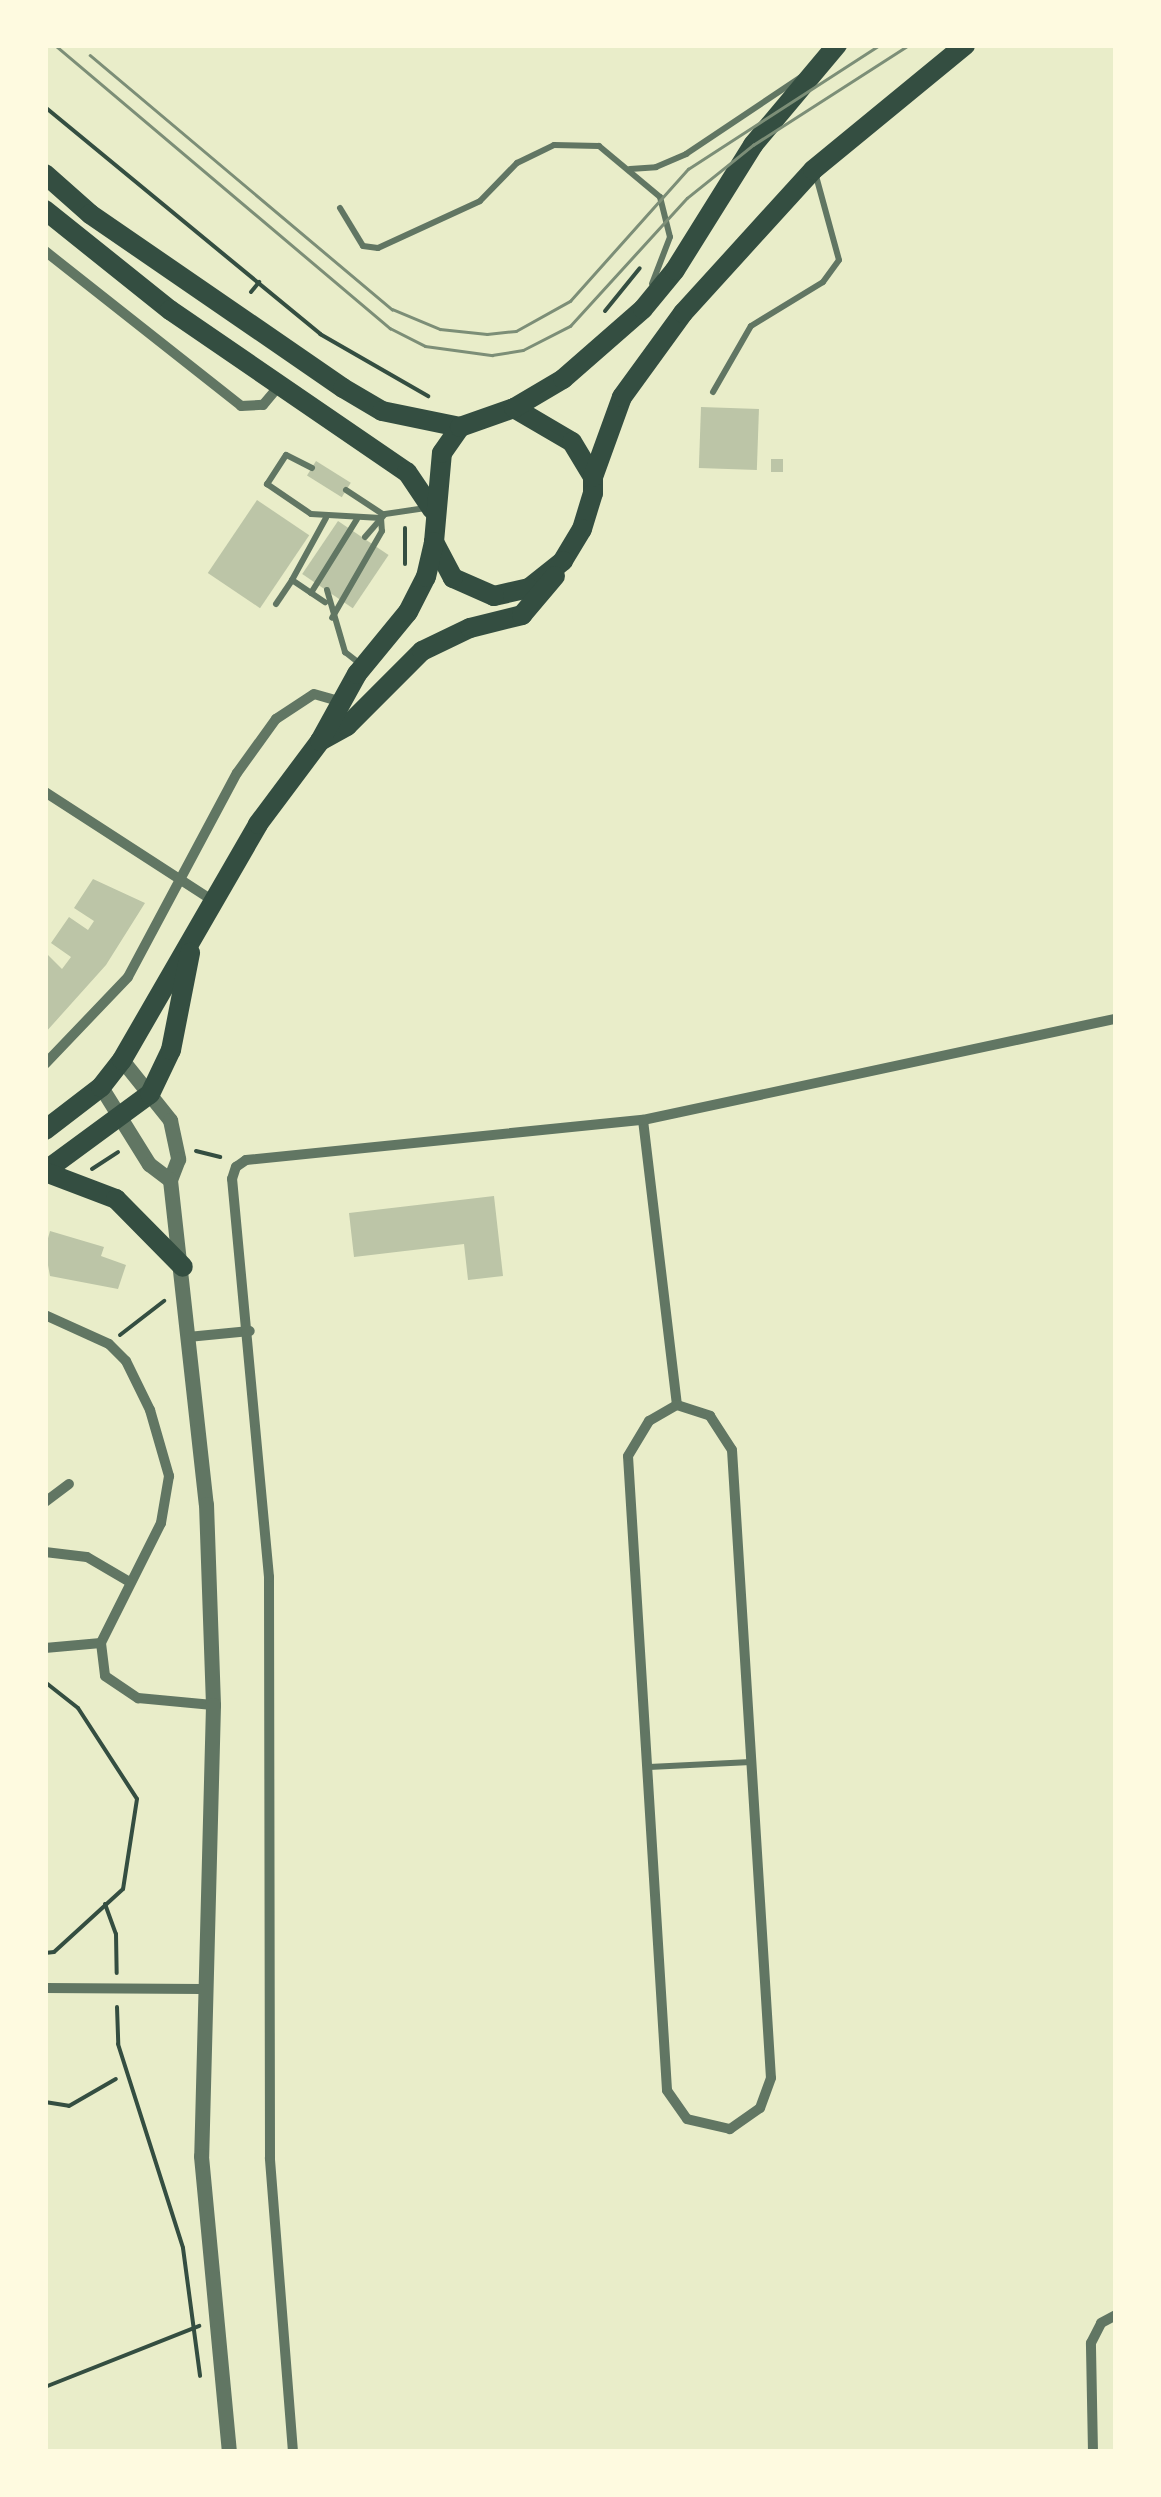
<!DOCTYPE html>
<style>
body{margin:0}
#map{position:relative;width:1161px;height:2497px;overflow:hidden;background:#e9edc9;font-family:"Space Grotesk",sans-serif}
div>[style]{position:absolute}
.building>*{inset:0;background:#bcc5a7;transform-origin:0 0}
.path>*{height:4px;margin:-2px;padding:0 2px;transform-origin:2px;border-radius:2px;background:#344e41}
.service>*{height:6px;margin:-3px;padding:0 3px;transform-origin:3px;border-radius:3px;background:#617663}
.minor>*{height:10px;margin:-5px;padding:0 5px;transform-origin:5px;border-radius:5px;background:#617663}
.tertiary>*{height:15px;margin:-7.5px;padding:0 7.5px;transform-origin:7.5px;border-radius:7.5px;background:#617663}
.primary>*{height:20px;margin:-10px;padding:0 10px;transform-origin:10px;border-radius:10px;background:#344e41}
.tram>*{height:2.5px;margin:-1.25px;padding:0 1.25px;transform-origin:1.25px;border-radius:1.25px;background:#7c8e77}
span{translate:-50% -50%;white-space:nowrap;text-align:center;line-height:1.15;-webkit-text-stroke:10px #fefae0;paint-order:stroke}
.frame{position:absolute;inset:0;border:48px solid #fefae0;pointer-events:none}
</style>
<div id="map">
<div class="building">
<i style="left:701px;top:407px;width:58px;height:61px;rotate:2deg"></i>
<i style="left:771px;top:459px;width:12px;height:13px"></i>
<i style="left:316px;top:461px;width:41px;height:17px;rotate:32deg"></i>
<i style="left:257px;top:500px;width:63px;height:88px;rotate:34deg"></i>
<i style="left:338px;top:521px;width:61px;height:64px;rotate:34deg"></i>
<i style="clip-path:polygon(93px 879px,145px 903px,106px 965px,45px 1033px,45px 952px,62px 969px,71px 957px,51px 943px,69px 917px,88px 930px,94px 921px,74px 908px)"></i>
<i style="clip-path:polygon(494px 1196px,503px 1276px,468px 1280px,464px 1244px,354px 1257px,349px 1213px)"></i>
<i style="clip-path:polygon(50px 1231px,104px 1247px,101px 1256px,126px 1265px,118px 1289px,50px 1276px,45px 1249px)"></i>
</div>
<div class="path">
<i style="left:45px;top:107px;width:357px;rotate:39.5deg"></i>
<i style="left:320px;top:334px;width:125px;rotate:29.9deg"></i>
<i style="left:251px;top:292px;width:13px;rotate:-51deg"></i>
<i style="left:605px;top:311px;width:55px;rotate:-50.9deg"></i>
<i style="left:405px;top:564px;width:36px;rotate:-90deg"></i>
<i style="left:196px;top:1151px;width:25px;rotate:14deg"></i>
<i style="left:92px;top:1169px;width:31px;rotate:-33deg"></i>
<i style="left:120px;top:1335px;width:56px;rotate:-37.7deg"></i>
<i style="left:45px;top:1682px;width:42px;rotate:38.2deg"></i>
<i style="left:78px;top:1708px;width:108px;rotate:57deg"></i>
<i style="left:137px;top:1799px;width:91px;rotate:98.8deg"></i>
<i style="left:123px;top:1889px;width:93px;rotate:137.6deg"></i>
<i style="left:54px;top:1952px;width:9px;rotate:174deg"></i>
<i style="left:105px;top:1904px;width:32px;rotate:70deg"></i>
<i style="left:116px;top:1934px;width:39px;rotate:89deg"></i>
<i style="left:117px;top:2007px;width:37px;rotate:88deg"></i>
<i style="left:118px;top:2044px;width:214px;rotate:72.3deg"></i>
<i style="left:183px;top:2248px;width:129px;rotate:82.4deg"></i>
<i style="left:45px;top:2102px;width:24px;rotate:9deg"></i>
<i style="left:69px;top:2106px;width:54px;rotate:-29.9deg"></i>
<i style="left:45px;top:2387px;width:166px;rotate:-21.6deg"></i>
</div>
<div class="service">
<i style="left:630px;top:169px;width:26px;rotate:-4deg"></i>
<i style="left:656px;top:167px;width:33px;rotate:-23deg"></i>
<i style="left:686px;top:154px;width:138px;rotate:-33.8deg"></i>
<i style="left:340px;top:208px;width:44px;rotate:58.8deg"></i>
<i style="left:363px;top:246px;width:15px;rotate:8deg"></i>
<i style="left:378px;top:248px;width:112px;rotate:-24.7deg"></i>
<i style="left:480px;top:201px;width:53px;rotate:-45.8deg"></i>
<i style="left:517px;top:163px;width:41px;rotate:-25.9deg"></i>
<i style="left:554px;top:145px;width:45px;rotate:1.3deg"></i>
<i style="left:599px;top:146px;width:80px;rotate:39.9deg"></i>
<i style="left:660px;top:197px;width:41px;rotate:76deg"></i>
<i style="left:670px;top:237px;width:50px;rotate:111deg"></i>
<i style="left:713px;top:392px;width:76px;rotate:-60.1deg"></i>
<i style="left:751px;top:326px;width:84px;rotate:-31.4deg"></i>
<i style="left:823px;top:282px;width:27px;rotate:-54deg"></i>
<i style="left:839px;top:260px;width:87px;rotate:-105.3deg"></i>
<i style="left:312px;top:468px;width:29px;rotate:-153deg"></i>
<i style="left:286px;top:455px;width:35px;rotate:123deg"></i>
<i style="left:267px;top:484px;width:53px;rotate:34.3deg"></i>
<i style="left:311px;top:514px;width:70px;rotate:3.3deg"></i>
<i style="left:381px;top:518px;width:13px;rotate:86deg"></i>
<i style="left:382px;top:531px;width:100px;rotate:119.9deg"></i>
<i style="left:346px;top:490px;width:45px;rotate:33.3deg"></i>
<i style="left:365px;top:537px;width:30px;rotate:-49deg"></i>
<i style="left:385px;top:514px;width:41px;rotate:-8.3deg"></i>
<i style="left:292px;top:580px;width:71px;rotate:-61.3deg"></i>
<i style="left:327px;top:590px;width:65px;rotate:73.8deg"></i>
<i style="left:345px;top:652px;width:18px;rotate:38deg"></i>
<i style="left:311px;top:593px;width:87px;rotate:-58.1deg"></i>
<i style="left:276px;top:604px;width:29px;rotate:-56deg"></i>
<i style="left:292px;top:580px;width:40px;rotate:34deg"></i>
<i style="left:649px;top:1767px;width:102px;rotate:-2.8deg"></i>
</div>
<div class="minor">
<i style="left:45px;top:251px;width:250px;rotate:38.3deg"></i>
<i style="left:241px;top:406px;width:22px;rotate:-3deg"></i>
<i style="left:263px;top:405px;width:25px;rotate:-50deg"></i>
<i style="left:45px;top:792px;width:199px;rotate:32.9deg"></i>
<i style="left:45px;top:1064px;width:120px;rotate:-46.3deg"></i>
<i style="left:128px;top:977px;width:231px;rotate:-61.9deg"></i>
<i style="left:237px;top:773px;width:67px;rotate:-54.2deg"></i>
<i style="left:276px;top:719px;width:45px;rotate:-33.3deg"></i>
<i style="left:314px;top:694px;width:25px;rotate:16deg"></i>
<i style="left:643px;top:1120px;width:287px;rotate:83.2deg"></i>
<i style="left:677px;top:1405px;width:35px;rotate:18deg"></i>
<i style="left:710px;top:1416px;width:40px;rotate:57.1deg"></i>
<i style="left:732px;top:1450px;width:629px;rotate:86.45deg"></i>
<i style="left:771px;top:2078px;width:32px;rotate:110deg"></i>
<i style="left:760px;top:2108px;width:37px;rotate:145deg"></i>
<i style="left:730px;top:2129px;width:44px;rotate:-166.9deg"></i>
<i style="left:687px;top:2119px;width:35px;rotate:-125deg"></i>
<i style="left:667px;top:2090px;width:635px;rotate:-93.52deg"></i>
<i style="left:628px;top:1456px;width:41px;rotate:-59deg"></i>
<i style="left:649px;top:1421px;width:32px;rotate:-30deg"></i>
<i style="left:45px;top:1315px;width:70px;rotate:24.4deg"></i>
<i style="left:109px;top:1344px;width:24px;rotate:45deg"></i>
<i style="left:126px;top:1361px;width:55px;rotate:63.9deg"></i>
<i style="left:150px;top:1410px;width:69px;rotate:73.9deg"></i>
<i style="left:169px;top:1476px;width:48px;rotate:99.7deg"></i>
<i style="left:161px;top:1523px;width:134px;rotate:116.6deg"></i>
<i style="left:101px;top:1643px;width:33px;rotate:83deg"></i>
<i style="left:105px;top:1676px;width:40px;rotate:34deg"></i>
<i style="left:138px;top:1698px;width:75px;rotate:5.3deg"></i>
<i style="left:188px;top:1337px;width:62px;rotate:-5.5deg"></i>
<i style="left:45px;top:1502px;width:30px;rotate:-37deg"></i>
<i style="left:45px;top:1552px;width:42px;rotate:6.8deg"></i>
<i style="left:87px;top:1557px;width:48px;rotate:30.3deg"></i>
<i style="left:45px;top:1648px;width:56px;rotate:-5.1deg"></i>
<i style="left:45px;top:1988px;width:157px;rotate:0.4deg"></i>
<i style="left:293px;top:2452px;width:295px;rotate:-94.5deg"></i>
<i style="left:270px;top:2158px;width:581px;rotate:-90.1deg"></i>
<i style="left:269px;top:1577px;width:400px;rotate:-95.3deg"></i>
<i style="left:232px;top:1179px;width:13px;rotate:-72deg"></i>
<i style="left:236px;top:1167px;width:12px;rotate:-35deg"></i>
<i style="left:246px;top:1160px;width:399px;rotate:-5.8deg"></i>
<i style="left:643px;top:1120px;width:484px;rotate:-12.1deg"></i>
<i style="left:1093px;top:2452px;width:109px;rotate:-91.1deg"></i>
<i style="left:1091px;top:2343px;width:22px;rotate:-63deg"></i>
<i style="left:1101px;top:2323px;width:17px;rotate:-28deg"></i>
</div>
<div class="tertiary">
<i style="left:122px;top:1060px;width:77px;rotate:51.3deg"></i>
<i style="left:170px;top:1120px;width:40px;rotate:78deg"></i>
<i style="left:178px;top:1159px;width:22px;rotate:111deg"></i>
<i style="left:170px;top:1180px;width:326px;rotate:83.7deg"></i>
<i style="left:206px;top:1504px;width:201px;rotate:88deg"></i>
<i style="left:213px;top:1705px;width:451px;rotate:91.5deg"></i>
<i style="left:201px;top:2156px;width:297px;rotate:84.6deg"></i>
<i style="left:101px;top:1087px;width:91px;rotate:58.1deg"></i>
<i style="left:149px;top:1164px;width:26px;rotate:37deg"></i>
</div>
<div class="primary">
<i style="left:45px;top:174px;width:60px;rotate:41.6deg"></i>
<i style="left:90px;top:214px;width:307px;rotate:34.5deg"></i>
<i style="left:343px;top:388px;width:45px;rotate:30.5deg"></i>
<i style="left:382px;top:411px;width:80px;rotate:11.6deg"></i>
<i style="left:45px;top:210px;width:160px;rotate:38.7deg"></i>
<i style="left:170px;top:310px;width:287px;rotate:34.4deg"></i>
<i style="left:407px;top:472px;width:45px;rotate:56deg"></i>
<i style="left:514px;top:408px;width:67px;rotate:30.4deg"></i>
<i style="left:572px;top:442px;width:41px;rotate:59deg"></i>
<i style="left:593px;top:477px;width:16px;rotate:90deg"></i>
<i style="left:593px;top:493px;width:38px;rotate:107deg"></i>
<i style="left:582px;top:529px;width:37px;rotate:121deg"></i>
<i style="left:563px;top:561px;width:43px;rotate:141.5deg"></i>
<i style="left:529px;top:588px;width:36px;rotate:167deg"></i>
<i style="left:494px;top:596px;width:45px;rotate:-156.3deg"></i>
<i style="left:453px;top:578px;width:41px;rotate:-117.8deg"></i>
<i style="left:434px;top:542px;width:89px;rotate:-84.9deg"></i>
<i style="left:442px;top:453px;width:32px;rotate:-55deg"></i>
<i style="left:460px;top:427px;width:57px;rotate:-19.4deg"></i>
<i style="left:514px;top:408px;width:57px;rotate:-30.6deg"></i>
<i style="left:563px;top:379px;width:106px;rotate:-41.2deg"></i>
<i style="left:643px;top:309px;width:50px;rotate:-50.6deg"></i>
<i style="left:675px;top:270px;width:147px;rotate:-58deg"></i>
<i style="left:753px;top:145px;width:131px;rotate:-50deg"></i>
<i style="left:593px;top:477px;width:85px;rotate:-70.1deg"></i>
<i style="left:622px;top:397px;width:104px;rotate:-54deg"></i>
<i style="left:683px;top:313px;width:193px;rotate:-47.7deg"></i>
<i style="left:813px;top:170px;width:197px;rotate:-39.4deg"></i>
<i style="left:320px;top:741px;width:31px;rotate:-29deg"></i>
<i style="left:347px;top:726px;width:106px;rotate:-45deg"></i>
<i style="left:422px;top:651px;width:53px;rotate:-25.6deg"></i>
<i style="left:470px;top:628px;width:54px;rotate:-14deg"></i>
<i style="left:522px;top:615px;width:51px;rotate:-49.8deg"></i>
<i style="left:45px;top:1130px;width:71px;rotate:-37.5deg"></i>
<i style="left:101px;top:1087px;width:34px;rotate:-52deg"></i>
<i style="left:122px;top:1060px;width:272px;rotate:-60deg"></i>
<i style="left:258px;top:824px;width:104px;rotate:-53.2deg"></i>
<i style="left:320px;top:741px;width:77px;rotate:-61.1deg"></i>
<i style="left:357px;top:674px;width:80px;rotate:-50.6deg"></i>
<i style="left:408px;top:612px;width:39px;rotate:-63deg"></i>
<i style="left:426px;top:577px;width:36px;rotate:-77deg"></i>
<i style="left:45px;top:1171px;width:130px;rotate:-36.3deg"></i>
<i style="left:150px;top:1094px;width:49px;rotate:-64.5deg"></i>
<i style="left:171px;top:1050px;width:99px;rotate:-78.9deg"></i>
<i style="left:45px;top:1172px;width:76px;rotate:20.8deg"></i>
<i style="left:116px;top:1199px;width:95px;rotate:45.4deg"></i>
</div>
<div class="tram">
<i style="left:55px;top:45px;width:439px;rotate:40.2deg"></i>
<i style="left:390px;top:328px;width:39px;rotate:27deg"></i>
<i style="left:425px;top:346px;width:68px;rotate:7.7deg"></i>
<i style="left:492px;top:355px;width:31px;rotate:-9deg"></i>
<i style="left:523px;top:350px;width:53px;rotate:-27.1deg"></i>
<i style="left:570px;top:326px;width:173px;rotate:-47.6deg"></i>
<i style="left:687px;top:198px;width:85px;rotate:-38.8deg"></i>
<i style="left:753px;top:145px;width:185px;rotate:-32.7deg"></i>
<i style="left:90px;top:55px;width:395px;rotate:40.1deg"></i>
<i style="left:392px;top:309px;width:52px;rotate:22.6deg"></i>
<i style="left:440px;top:329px;width:47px;rotate:6.1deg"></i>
<i style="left:487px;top:334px;width:29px;rotate:-6deg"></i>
<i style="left:516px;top:331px;width:62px;rotate:-29.1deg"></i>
<i style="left:570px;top:301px;width:177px;rotate:-48.2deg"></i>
<i style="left:688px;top:169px;width:229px;rotate:-32.9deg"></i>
</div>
<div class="frame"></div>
</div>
